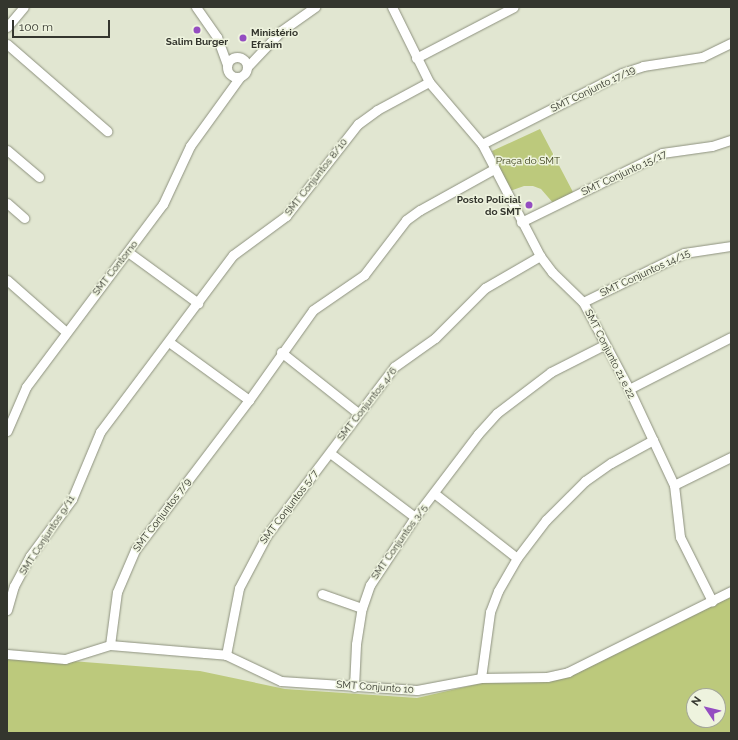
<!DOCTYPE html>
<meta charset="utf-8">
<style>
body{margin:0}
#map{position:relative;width:738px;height:740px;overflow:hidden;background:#e1e6d1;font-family:Raleway,sans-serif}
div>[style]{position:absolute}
.green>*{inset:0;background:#bcc97c}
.roads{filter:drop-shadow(0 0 1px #8d917e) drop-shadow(0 0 1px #8d917e)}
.minor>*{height:9px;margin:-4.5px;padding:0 4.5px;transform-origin:4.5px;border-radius:4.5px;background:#fff}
.minor>.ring{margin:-4.5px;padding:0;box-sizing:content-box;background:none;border:9px solid #fff;border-radius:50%}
.dots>*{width:11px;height:11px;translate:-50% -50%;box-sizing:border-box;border:2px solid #eef3de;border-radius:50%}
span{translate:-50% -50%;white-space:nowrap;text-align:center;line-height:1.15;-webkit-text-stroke:3px #eef3de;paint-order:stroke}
.poi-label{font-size:10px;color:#34362e;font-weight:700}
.left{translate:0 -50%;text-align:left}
.right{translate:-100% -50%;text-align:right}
.street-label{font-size:10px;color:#34362e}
.park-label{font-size:10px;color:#393f17}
.frame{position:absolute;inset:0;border:8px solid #34362e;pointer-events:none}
.north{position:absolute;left:686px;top:688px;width:40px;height:40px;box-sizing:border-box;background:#eef3de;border:1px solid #a4a798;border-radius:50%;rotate:305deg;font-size:11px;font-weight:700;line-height:16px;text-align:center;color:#34362e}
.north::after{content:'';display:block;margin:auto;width:14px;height:18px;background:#944dc1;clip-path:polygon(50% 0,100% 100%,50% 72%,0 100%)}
.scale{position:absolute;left:12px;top:20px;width:98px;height:18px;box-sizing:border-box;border:2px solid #34362e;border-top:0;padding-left:5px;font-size:12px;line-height:14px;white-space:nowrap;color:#34362e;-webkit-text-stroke:3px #eef3de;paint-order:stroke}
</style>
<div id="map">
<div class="green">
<i style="clip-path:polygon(540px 129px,574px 194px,554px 204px,541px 189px,533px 186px,524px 186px,510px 191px,492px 151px)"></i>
<i style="clip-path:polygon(evenodd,731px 597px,731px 733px,7px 733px,7px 656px,200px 671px,285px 689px,417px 698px,482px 683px,546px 681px,731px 597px,694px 696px,718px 696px,718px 720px,694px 720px,694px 696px)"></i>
</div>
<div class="roads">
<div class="minor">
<i style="left:196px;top:7px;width:37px;rotate:55deg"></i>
<i style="left:217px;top:37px;width:30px;rotate:70deg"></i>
<i style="left:392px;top:7px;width:84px;rotate:63.7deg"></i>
<i style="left:429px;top:82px;width:82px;rotate:49.5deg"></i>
<i style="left:482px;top:144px;width:126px;rotate:62.6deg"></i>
<i style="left:540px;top:256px;width:20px;rotate:53deg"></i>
<i style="left:552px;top:272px;width:43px;rotate:44.1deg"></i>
<i style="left:583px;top:302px;width:98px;rotate:62.1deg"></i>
<i style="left:629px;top:389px;width:106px;rotate:64.9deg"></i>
<i style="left:674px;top:485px;width:52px;rotate:83.4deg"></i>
<i style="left:680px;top:537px;width:72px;rotate:63.4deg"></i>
<i style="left:7px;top:27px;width:26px;rotate:-50deg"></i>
<i style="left:7px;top:44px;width:133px;rotate:41deg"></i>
<i class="ring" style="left:227px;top:57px;width:11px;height:11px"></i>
<i style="left:416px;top:58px;width:110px;rotate:-27.5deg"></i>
<i style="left:248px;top:66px;width:48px;rotate:-46.7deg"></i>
<i style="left:281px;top:31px;width:42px;rotate:-35.2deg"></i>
<i style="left:482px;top:144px;width:157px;rotate:-26.9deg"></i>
<i style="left:622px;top:73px;width:22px;rotate:-18deg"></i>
<i style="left:643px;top:66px;width:60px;rotate:-8.7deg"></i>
<i style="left:702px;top:57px;width:32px;rotate:-26deg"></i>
<i style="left:7px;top:150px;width:42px;rotate:40.2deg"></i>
<i style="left:7px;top:203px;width:23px;rotate:41deg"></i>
<i style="left:521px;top:222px;width:157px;rotate:-26.1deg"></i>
<i style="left:662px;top:153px;width:50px;rotate:-8deg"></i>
<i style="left:712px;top:146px;width:20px;rotate:-18deg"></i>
<i style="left:128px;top:252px;width:87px;rotate:36.1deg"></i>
<i style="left:7px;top:280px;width:79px;rotate:41.4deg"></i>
<i style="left:583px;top:302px;width:112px;rotate:-25.9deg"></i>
<i style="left:684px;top:253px;width:48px;rotate:-8.5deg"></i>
<i style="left:169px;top:342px;width:99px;rotate:35.9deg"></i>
<i style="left:281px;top:352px;width:98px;rotate:38.4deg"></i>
<i style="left:629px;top:389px;width:114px;rotate:-27deg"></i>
<i style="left:7px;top:431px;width:48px;rotate:-66.6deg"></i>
<i style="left:26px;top:387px;width:229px;rotate:-53.2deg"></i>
<i style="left:163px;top:204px;width:64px;rotate:-65deg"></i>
<i style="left:190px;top:146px;width:85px;rotate:-54.1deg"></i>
<i style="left:330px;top:453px;width:106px;rotate:37deg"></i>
<i style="left:674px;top:485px;width:64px;rotate:-26.2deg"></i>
<i style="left:434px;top:493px;width:105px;rotate:38.1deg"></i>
<i style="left:322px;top:594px;width:42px;rotate:19.3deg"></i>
<i style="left:7px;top:610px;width:25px;rotate:-74deg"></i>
<i style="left:14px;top:586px;width:34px;rotate:-62deg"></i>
<i style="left:30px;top:556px;width:71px;rotate:-53.6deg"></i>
<i style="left:72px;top:499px;width:73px;rotate:-67.3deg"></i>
<i style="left:100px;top:432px;width:221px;rotate:-53.1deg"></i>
<i style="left:233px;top:255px;width:66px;rotate:-36.3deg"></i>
<i style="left:286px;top:216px;width:117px;rotate:-52deg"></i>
<i style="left:358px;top:124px;width:24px;rotate:-36deg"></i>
<i style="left:377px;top:110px;width:59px;rotate:-28.3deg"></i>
<i style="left:110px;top:645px;width:53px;rotate:-82.5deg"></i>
<i style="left:117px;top:592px;width:46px;rotate:-66.8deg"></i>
<i style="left:135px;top:550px;width:188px;rotate:-52.8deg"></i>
<i style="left:249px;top:400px;width:110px;rotate:-54.6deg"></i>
<i style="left:313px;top:310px;width:62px;rotate:-34.5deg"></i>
<i style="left:364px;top:275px;width:69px;rotate:-52.6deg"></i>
<i style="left:406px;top:220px;width:17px;rotate:-36deg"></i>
<i style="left:420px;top:210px;width:85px;rotate:-29deg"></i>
<i style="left:7px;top:654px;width:58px;rotate:4.9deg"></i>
<i style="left:65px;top:659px;width:47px;rotate:-17.3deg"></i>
<i style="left:110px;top:645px;width:95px;rotate:4.8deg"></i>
<i style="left:205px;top:653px;width:21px;rotate:5deg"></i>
<i style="left:226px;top:655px;width:61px;rotate:25.3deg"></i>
<i style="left:281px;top:681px;width:136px;rotate:3.8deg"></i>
<i style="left:417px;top:690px;width:65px;rotate:-10.6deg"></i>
<i style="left:481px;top:678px;width:66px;rotate:-0.9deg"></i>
<i style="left:547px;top:677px;width:22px;rotate:-13deg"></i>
<i style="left:568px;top:672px;width:182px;rotate:-26.4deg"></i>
<i style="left:226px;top:655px;width:68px;rotate:-79deg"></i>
<i style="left:239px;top:588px;width:60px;rotate:-62.2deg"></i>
<i style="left:267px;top:535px;width:211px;rotate:-52.9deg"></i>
<i style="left:394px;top:367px;width:50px;rotate:-35.3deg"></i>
<i style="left:435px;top:338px;width:71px;rotate:-45deg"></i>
<i style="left:485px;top:288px;width:64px;rotate:-30.2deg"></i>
<i style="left:481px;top:678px;width:67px;rotate:-82.2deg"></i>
<i style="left:490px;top:612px;width:22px;rotate:-69deg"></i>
<i style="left:498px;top:591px;width:38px;rotate:-60deg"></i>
<i style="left:517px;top:558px;width:48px;rotate:-52.7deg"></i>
<i style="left:546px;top:520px;width:55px;rotate:-45deg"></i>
<i style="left:585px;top:481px;width:32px;rotate:-35deg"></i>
<i style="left:611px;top:463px;width:48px;rotate:-28.7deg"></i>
<i style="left:354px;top:687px;width:43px;rotate:-87.3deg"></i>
<i style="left:356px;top:644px;width:36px;rotate:-81deg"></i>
<i style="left:362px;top:608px;width:24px;rotate:-71deg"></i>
<i style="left:370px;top:585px;width:82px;rotate:-56.5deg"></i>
<i style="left:415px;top:517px;width:104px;rotate:-52.8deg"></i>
<i style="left:478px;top:434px;width:28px;rotate:-48deg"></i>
<i style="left:497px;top:413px;width:68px;rotate:-37.2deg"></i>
<i style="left:551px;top:372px;width:59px;rotate:-27deg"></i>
</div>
</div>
<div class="dots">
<i style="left:197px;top:30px;background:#944dc1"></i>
<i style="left:243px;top:38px;background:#944dc1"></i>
<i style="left:529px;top:205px;background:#944dc1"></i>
</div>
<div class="poi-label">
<span class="left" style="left:251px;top:38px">Ministério<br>Efraim</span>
<span style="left:197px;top:42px">Salim Burger</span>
<span class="right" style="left:521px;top:205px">Posto Policial<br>do SMT</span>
</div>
<div class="street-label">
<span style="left:593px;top:89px;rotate:-26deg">SMT Conjunto 17/19</span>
<span style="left:624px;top:173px;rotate:-25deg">SMT Conjunto 15/17</span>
<span style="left:316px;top:177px;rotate:-52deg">SMT Conjuntos 8/10</span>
<span style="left:115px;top:268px;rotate:-52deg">SMT Contorno</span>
<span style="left:645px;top:273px;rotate:-25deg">SMT Conjuntos 14/15</span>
<span style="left:610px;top:354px;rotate:63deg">SMT Conjunto 21 e 22</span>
<span style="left:367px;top:404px;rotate:-52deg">SMT Conjuntos 4/6</span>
<span style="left:289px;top:507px;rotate:-53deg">SMT Conjuntos 5/7</span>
<span style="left:162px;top:515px;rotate:-53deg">SMT Conjuntos 7/9</span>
<span style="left:47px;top:535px;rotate:-57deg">SMT Conjuntos 9/11</span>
<span style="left:399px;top:542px;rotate:-55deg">SMT Conjuntos 3/5</span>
<span style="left:375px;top:687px;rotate:4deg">SMT Conjunto 10</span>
</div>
<div class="park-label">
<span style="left:528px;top:161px">Praça do SMT</span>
</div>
<div class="frame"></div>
<div class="north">N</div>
<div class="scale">100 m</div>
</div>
